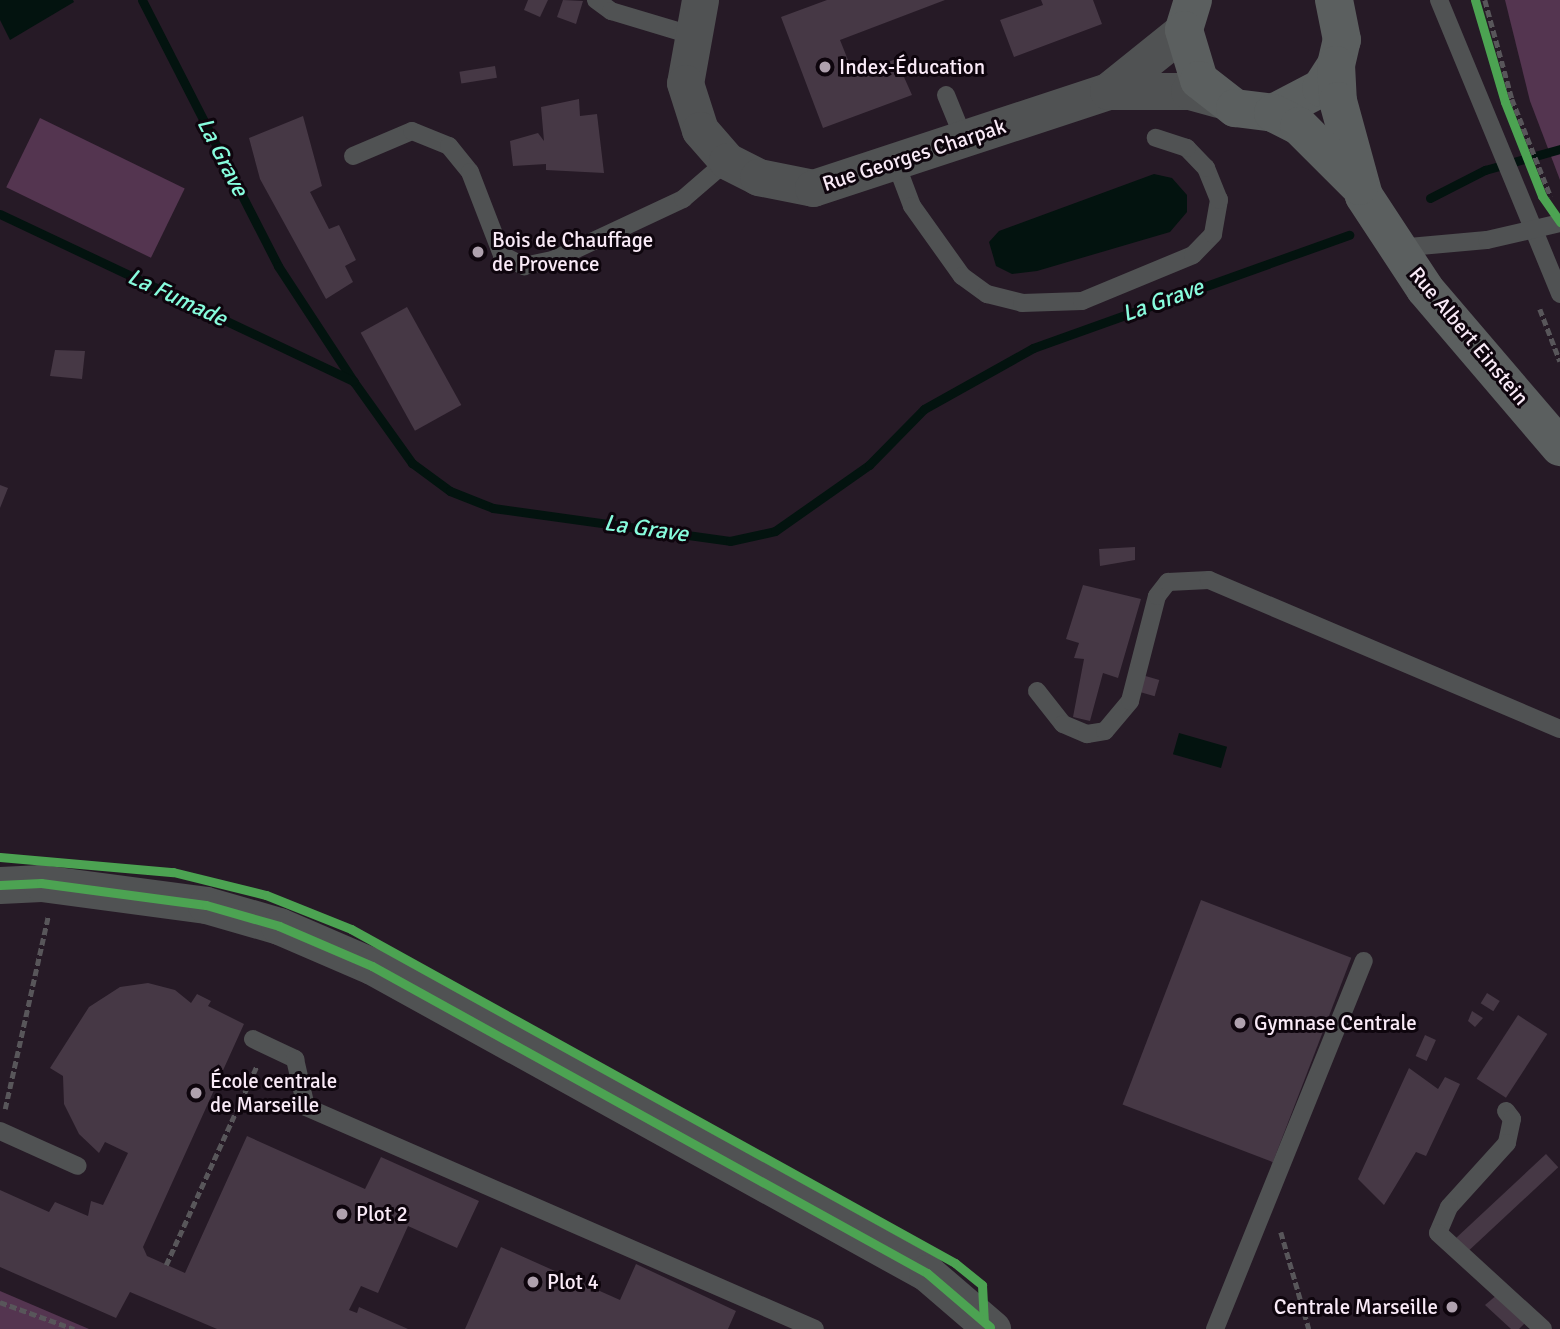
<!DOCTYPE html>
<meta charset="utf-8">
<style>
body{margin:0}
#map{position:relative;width:1560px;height:1329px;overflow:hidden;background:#261a26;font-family:Signika,sans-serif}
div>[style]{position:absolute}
.green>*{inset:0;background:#543550;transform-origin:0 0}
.water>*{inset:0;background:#03130f;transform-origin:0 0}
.stream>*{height:9px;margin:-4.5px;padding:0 4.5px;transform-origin:4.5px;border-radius:4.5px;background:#03130f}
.building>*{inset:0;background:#463845;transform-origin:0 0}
.path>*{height:4.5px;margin-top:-2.25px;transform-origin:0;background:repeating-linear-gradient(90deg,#58565a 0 7px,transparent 0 10.5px)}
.lane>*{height:18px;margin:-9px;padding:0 9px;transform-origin:9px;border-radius:9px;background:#505253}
.street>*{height:37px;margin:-18.5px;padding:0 18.5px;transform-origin:18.5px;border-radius:18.5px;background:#505253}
.secondary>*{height:38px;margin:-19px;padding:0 19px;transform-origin:19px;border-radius:19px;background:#5b5f5f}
.cycleway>*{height:9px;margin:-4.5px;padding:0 4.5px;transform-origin:4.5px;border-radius:4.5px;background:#4ca352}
.dots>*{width:19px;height:19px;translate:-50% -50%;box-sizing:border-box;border:4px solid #0e050d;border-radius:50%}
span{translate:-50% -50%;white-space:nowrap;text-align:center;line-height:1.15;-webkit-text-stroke:6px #0e050d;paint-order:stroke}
.poi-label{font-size:21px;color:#f9eaf7}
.left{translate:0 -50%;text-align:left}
.right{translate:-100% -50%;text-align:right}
.street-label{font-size:21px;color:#f9eaf7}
.water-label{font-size:23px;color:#87fcdd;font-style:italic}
</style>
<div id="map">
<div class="green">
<i style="clip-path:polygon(1505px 0,1560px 0,1560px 180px,1530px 101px)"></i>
<i style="left:40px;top:118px;width:161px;height:77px;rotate:26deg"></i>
<i style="clip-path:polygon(0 1291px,89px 1329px,0 1329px)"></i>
</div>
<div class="water">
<i style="clip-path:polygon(0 0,73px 0,74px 2px,10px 40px,0 20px)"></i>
<i style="clip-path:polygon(1154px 174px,1172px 178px,1187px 195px,1187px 212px,1170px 232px,1037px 271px,1012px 274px,996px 266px,989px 242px,999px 231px)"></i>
<i style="left:1179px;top:733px;width:50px;height:22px;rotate:16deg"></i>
</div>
<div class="stream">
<i style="left:142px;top:0;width:299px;rotate:62.9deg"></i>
<i style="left:278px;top:266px;width:139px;rotate:56.8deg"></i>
<i style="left:354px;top:382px;width:100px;rotate:54.4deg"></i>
<i style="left:412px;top:463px;width:47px;rotate:36.4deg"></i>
<i style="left:450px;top:491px;width:46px;rotate:21.6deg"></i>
<i style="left:493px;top:508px;width:239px;rotate:7.9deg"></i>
<i style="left:730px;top:541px;width:46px;rotate:-12.5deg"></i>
<i style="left:775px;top:531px;width:115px;rotate:-35.1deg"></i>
<i style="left:869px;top:465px;width:78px;rotate:-45.5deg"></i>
<i style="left:924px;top:409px;width:125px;rotate:-29.2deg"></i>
<i style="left:1033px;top:348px;width:336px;rotate:-19.7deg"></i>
<i style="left:1430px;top:198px;width:62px;rotate:-27deg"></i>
<i style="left:1485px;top:170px;width:78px;rotate:-15.6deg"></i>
<i style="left:0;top:214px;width:391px;rotate:25.3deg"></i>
</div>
<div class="building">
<i style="clip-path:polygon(528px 0,548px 0,540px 17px,524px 10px)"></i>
<i style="clip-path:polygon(563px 0,583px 1px,576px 24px,557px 17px)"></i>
<i style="clip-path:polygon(827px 0,945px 0,840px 40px,854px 75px,896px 59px,912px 95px,823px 128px,781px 17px)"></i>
<i style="clip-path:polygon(1041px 0,1093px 0,1102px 24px,1014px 57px,1000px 20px,1043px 5px)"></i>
<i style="left:495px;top:66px;width:12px;height:36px;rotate:81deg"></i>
<i style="clip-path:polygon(579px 99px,580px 116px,597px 114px,604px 173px,546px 170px,546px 164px,513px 166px,510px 141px,538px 133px,544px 141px,541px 107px)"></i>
<i style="clip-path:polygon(303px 116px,322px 186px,310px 192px,329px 229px,339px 225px,356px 260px,345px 266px,353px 282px,326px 299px,260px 179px,249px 138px)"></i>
<i style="left:407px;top:307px;width:112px;height:53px;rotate:61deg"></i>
<i style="clip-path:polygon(55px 350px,85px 351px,82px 379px,50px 376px)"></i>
<i style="clip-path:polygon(0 485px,8px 488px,0 508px)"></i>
<i style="clip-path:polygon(1135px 547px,1135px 560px,1100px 566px,1099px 549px)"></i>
<i style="clip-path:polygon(1083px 585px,1141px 599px,1118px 678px,1103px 673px,1090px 721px,1073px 717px,1084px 659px,1074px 658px,1079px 643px,1066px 639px)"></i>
<i style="left:1142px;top:675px;width:18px;height:17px;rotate:16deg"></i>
<i style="left:1201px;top:900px;width:161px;height:219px;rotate:21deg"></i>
<i style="clip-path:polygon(148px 983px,175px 990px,191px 1003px,197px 994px,211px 1001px,208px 1006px,244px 1024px,143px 1247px,147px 1256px,185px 1273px,247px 1136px,365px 1189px,381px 1157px,479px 1201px,457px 1248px,408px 1226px,378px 1293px,361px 1286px,349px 1310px,357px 1313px,359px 1307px,408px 1329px,217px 1329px,130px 1292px,116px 1318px,0 1267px,0 1190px,49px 1212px,55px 1202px,88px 1216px,91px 1201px,103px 1205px,128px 1153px,105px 1142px,99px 1153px,79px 1134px,64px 1104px,63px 1076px,50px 1068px,89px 1007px,120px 987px)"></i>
<i style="left:1487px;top:993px;width:15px;height:12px;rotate:32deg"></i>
<i style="clip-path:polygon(1472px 1011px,1483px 1018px,1475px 1027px,1468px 1021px)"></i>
<i style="left:1518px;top:1015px;width:35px;height:76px;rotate:33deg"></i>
<i style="left:1425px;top:1035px;width:12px;height:23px;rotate:24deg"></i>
<i style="clip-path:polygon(1409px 1068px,1438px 1089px,1445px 1077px,1460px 1084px,1426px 1156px,1416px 1152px,1384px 1205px,1358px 1179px)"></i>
<i style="left:1546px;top:1154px;width:18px;height:123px;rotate:47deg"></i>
<i style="clip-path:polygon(501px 1247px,620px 1300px,636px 1264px,736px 1311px,728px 1329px,465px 1329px)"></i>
<i style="clip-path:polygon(1498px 1294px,1527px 1321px,1519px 1329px,1511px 1329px,1485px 1305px)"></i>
</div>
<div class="path">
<i style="left:1485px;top:0;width:103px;rotate:74.7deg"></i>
<i style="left:1512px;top:99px;width:105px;rotate:68.3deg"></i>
<i style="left:1540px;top:309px;width:56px;rotate:69deg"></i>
<i style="left:5px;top:1109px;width:198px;rotate:-77.4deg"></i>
<i style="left:1281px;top:1232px;width:101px;rotate:73.9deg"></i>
<i style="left:166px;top:1265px;width:220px;rotate:-65.5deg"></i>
<i style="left:0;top:1302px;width:79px;rotate:20deg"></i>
</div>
<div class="lane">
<i style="left:596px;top:0;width:19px;rotate:36deg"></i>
<i style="left:611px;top:11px;width:84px;rotate:16.7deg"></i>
<i style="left:1439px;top:0;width:318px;rotate:67.6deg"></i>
<i style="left:946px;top:95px;width:48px;rotate:67.8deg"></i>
<i style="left:353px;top:156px;width:64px;rotate:-23deg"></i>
<i style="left:412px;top:131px;width:40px;rotate:22deg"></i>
<i style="left:449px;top:146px;width:33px;rotate:51deg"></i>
<i style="left:470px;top:172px;width:89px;rotate:68.9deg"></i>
<i style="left:502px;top:255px;width:25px;rotate:27deg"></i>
<i style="left:524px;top:266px;width:30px;rotate:-12deg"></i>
<i style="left:553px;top:260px;width:144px;rotate:-25.1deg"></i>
<i style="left:683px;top:199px;width:58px;rotate:-40.8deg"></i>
<i style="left:895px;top:161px;width:48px;rotate:69.3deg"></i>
<i style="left:912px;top:206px;width:86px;rotate:54.5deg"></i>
<i style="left:962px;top:276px;width:31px;rotate:36deg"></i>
<i style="left:987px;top:294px;width:36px;rotate:14deg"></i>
<i style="left:1022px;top:303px;width:60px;rotate:-1.9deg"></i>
<i style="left:1082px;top:301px;width:120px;rotate:-22.5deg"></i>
<i style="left:1193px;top:255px;width:29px;rotate:-46deg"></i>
<i style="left:1213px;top:234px;width:35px;rotate:-80deg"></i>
<i style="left:1219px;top:200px;width:35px;rotate:-112deg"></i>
<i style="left:1206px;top:168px;width:28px;rotate:-134deg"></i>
<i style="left:1187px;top:148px;width:33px;rotate:-162deg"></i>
<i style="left:1398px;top:248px;width:89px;rotate:-5.1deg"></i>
<i style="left:1487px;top:240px;width:75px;rotate:-13.1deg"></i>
<i style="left:1037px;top:691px;width:42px;rotate:51.8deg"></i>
<i style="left:1063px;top:724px;width:26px;rotate:23deg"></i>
<i style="left:1087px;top:734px;width:18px;rotate:-9deg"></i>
<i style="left:1105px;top:731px;width:39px;rotate:-50deg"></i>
<i style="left:1130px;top:701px;width:108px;rotate:-75.6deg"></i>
<i style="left:1157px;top:596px;width:18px;rotate:-52deg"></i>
<i style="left:1168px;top:582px;width:41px;rotate:-2.8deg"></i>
<i style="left:1209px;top:580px;width:381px;rotate:23deg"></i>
<i style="left:253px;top:1039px;width:47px;rotate:25.5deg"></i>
<i style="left:295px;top:1059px;width:49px;rotate:77.1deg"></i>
<i style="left:306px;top:1107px;width:555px;rotate:23.56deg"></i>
<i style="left:1506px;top:1111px;width:10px;rotate:53deg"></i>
<i style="left:1512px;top:1119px;width:25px;rotate:102deg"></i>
<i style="left:1507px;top:1143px;width:86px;rotate:132.2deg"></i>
<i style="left:1449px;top:1207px;width:28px;rotate:113deg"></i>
<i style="left:1438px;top:1233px;width:142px;rotate:42.4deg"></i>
<i style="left:0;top:1131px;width:85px;rotate:24.2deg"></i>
<i style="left:1215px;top:1329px;width:397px;rotate:-68deg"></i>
</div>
<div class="street">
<i style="left:700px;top:0;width:84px;rotate:100.2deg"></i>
<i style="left:685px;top:83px;width:49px;rotate:72.3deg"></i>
<i style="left:700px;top:130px;width:41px;rotate:48.9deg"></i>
<i style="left:727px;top:161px;width:35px;rotate:27deg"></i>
<i style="left:758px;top:177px;width:56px;rotate:11.3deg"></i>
<i style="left:813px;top:188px;width:311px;rotate:-18.2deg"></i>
<i style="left:1108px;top:91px;width:97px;rotate:-38.8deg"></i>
<i style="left:1108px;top:91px;width:81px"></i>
<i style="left:1189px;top:91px;width:30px;rotate:15deg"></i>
<i style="left:0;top:885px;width:41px;rotate:-2.8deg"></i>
<i style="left:41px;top:883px;width:166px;rotate:7.6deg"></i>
<i style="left:206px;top:905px;width:76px;rotate:16deg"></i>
<i style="left:279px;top:926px;width:101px;rotate:23.3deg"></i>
<i style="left:372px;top:966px;width:634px;rotate:28.95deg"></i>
<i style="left:927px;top:1273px;width:86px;rotate:40.7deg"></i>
</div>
<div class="secondary">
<i style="left:1193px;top:0;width:31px;rotate:107deg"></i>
<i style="left:1184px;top:30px;width:52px;rotate:73.3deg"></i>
<i style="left:1199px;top:80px;width:46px;rotate:37.9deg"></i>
<i style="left:1235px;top:108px;width:38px;rotate:7deg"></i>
<i style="left:1273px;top:113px;width:54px;rotate:-27.5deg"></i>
<i style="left:1321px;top:88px;width:27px;rotate:-57deg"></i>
<i style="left:1336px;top:65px;width:26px;rotate:-77deg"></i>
<i style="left:1342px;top:40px;width:41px;rotate:-101.3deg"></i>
<i style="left:1336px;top:65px;width:36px;rotate:87deg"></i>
<i style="left:1338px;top:101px;width:98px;rotate:74.7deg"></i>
<i style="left:1364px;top:196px;width:111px;rotate:56.7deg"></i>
<i style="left:1425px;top:289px;width:208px;rotate:49.5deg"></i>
<i style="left:1273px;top:113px;width:29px;rotate:27deg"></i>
<i style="left:1299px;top:126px;width:85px;rotate:45deg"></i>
</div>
<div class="cycleway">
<i style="left:1475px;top:0;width:106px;rotate:73.6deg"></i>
<i style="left:1505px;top:102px;width:101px;rotate:68.5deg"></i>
<i style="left:1542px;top:196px;width:32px;rotate:55deg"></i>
<i style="left:0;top:857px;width:174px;rotate:5deg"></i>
<i style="left:173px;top:872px;width:96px;rotate:13.9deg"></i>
<i style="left:266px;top:895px;width:92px;rotate:21.8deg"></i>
<i style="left:351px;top:929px;width:690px;rotate:28.94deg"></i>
<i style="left:955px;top:1263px;width:35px;rotate:39deg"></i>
<i style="left:982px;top:1285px;width:36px;rotate:87deg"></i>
<i style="left:0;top:885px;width:41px;rotate:-2.8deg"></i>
<i style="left:41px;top:883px;width:166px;rotate:7.6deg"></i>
<i style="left:206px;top:905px;width:76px;rotate:16deg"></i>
<i style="left:279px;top:926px;width:101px;rotate:23.3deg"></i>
<i style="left:372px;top:966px;width:634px;rotate:28.95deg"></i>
<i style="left:927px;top:1273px;width:83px;rotate:40.6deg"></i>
</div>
<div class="dots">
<i style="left:825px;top:67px;background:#afa1ae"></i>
<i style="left:478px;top:252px;background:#afa1ae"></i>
<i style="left:1240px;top:1023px;background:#afa1ae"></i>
<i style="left:196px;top:1093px;background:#afa1ae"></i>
<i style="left:342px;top:1214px;background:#afa1ae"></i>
<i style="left:533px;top:1282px;background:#afa1ae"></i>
<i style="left:1452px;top:1307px;background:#afa1ae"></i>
</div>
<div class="poi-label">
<span class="left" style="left:839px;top:67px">Index-Éducation</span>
<span class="left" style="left:492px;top:252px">Bois de Chauffage<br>de Provence</span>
<span class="left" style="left:1254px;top:1023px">Gymnase Centrale</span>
<span class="left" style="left:210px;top:1093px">École centrale<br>de Marseille</span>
<span class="left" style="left:356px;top:1214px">Plot 2</span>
<span class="left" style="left:547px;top:1282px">Plot 4</span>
<span class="right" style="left:1438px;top:1307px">Centrale Marseille</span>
</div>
<div class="street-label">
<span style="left:914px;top:155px;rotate:-18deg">Rue Georges Charpak</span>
<span style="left:1469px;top:336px;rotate:50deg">Rue Albert Einstein</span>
</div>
<div class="water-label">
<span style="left:222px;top:157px;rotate:63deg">La Grave</span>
<span style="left:177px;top:298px;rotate:25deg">La Fumade</span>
<span style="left:1163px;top:301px;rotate:-20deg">La Grave</span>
<span style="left:646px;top:529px;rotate:8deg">La Grave</span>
</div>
</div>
